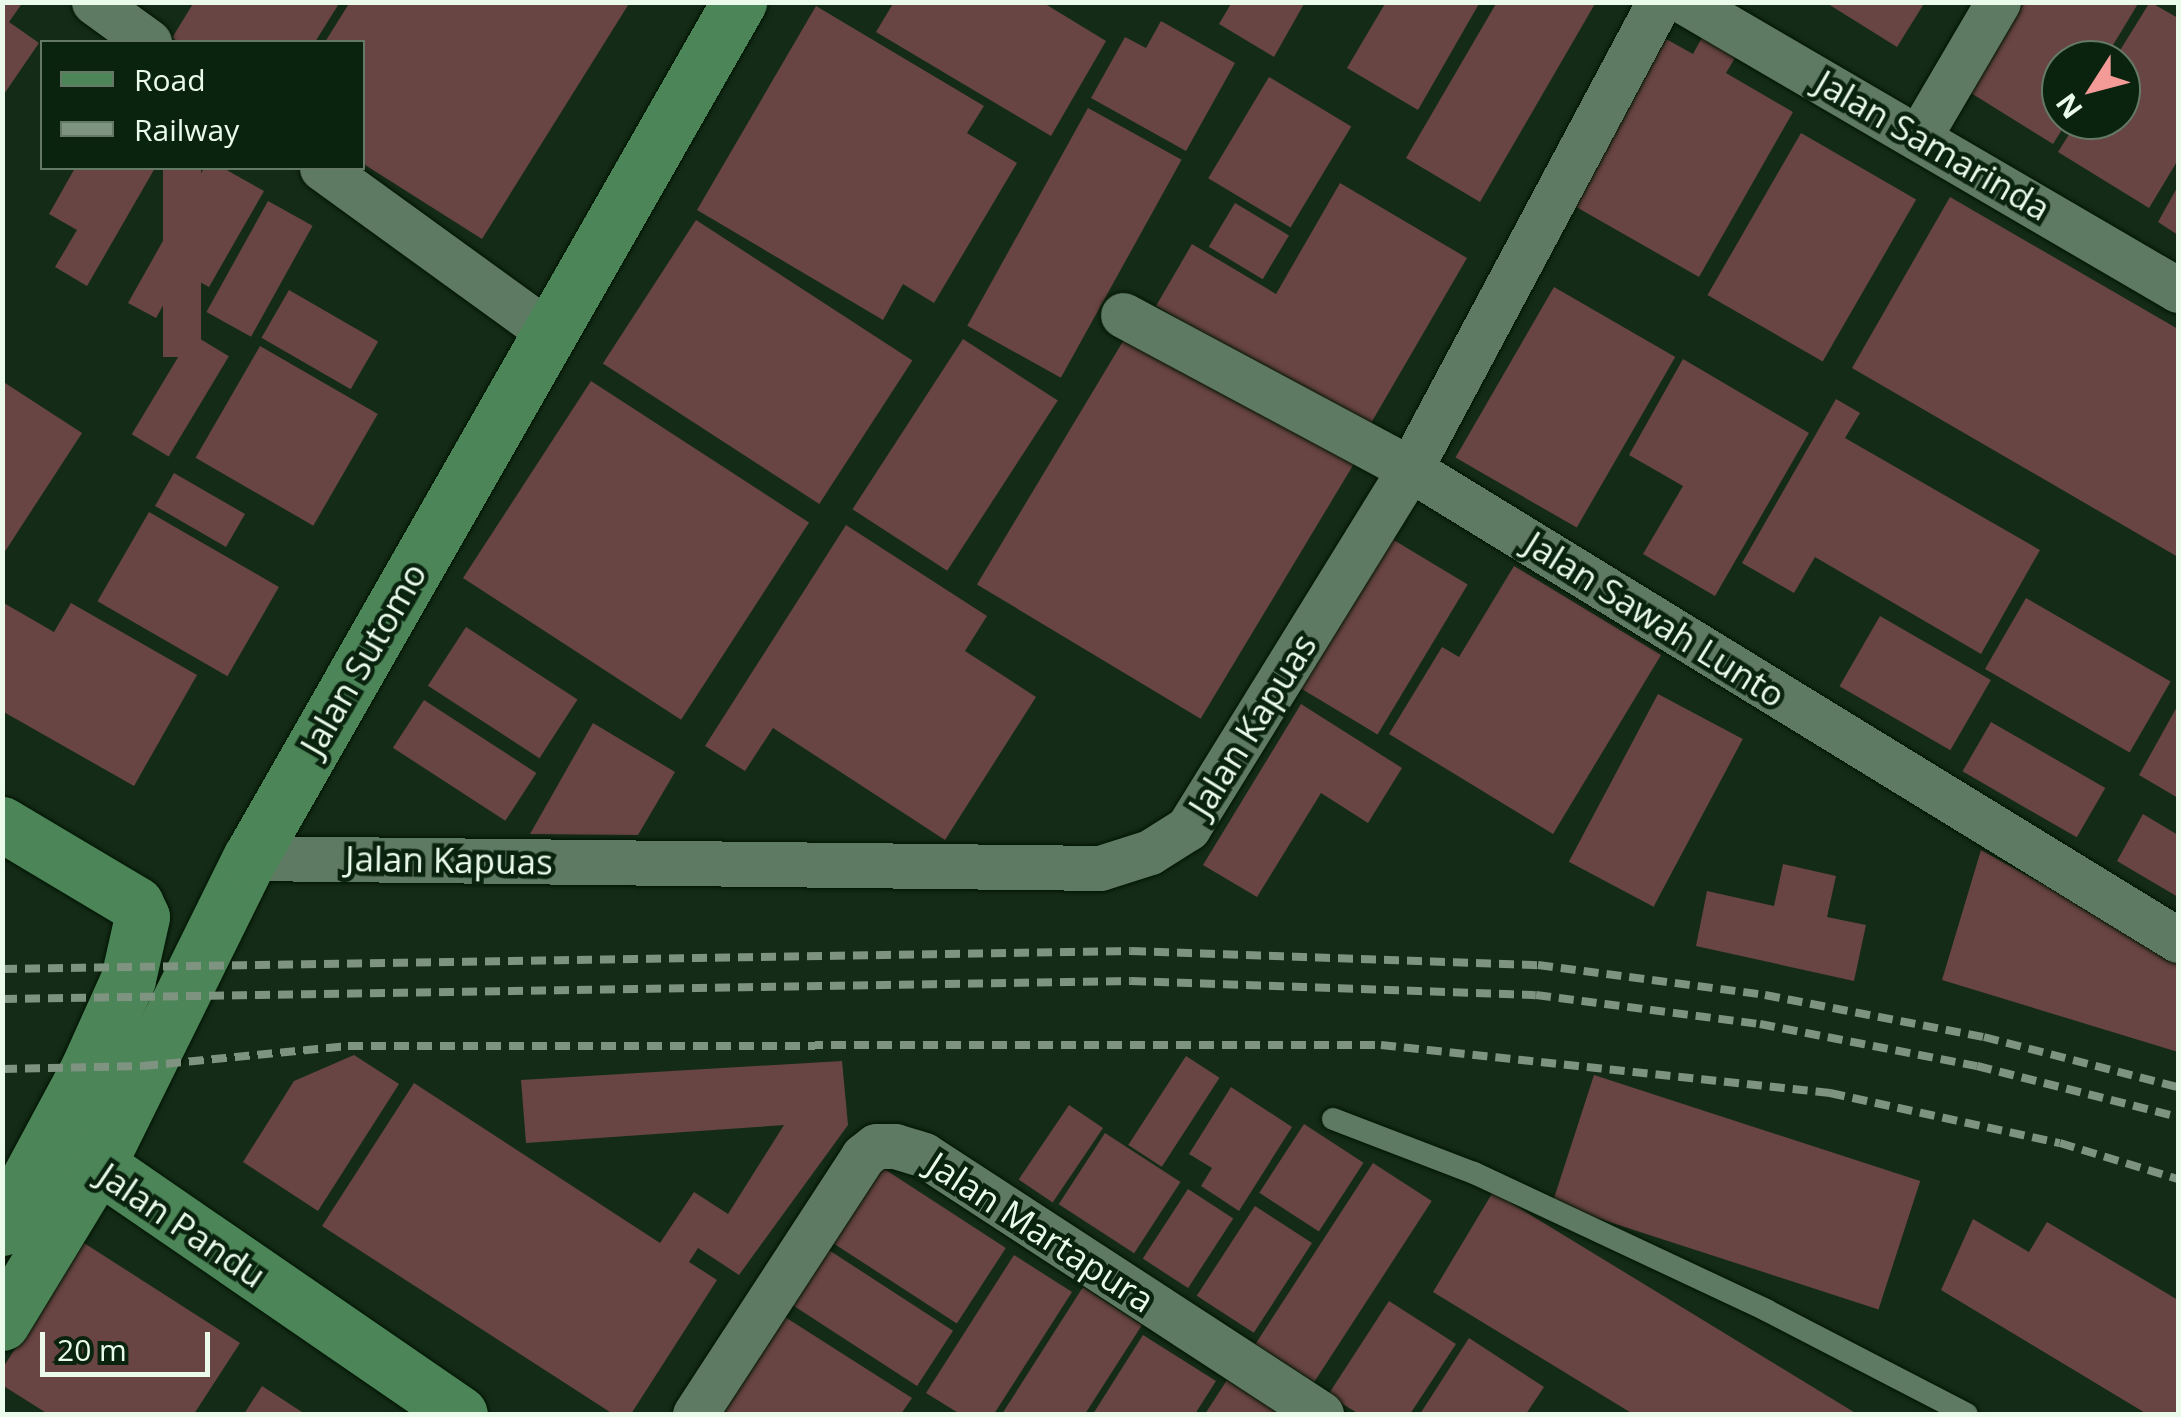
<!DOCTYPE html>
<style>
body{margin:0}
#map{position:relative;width:2181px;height:1417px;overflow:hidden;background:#142c17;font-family:"Open Sans",sans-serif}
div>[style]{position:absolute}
.building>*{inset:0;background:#684442;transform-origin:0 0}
.roads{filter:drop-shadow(0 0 2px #001403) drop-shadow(0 0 2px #001403)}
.service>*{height:22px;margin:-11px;padding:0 11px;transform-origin:11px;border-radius:11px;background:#5f7a62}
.minor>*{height:45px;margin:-22.5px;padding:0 22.5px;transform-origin:22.5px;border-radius:22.5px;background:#5f7a62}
.secondary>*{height:55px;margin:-27.5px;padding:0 27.5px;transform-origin:27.5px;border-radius:27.5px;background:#4c8558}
.rail>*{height:8px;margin-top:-4px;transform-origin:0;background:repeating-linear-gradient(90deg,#7f9381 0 15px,transparent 0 23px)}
span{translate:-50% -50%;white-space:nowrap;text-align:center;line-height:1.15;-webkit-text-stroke:9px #0a230e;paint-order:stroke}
.street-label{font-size:35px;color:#eafaeb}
.frame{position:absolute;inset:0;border:5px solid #eafaeb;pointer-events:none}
.legend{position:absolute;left:40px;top:40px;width:325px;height:130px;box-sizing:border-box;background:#0a230e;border:2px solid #647966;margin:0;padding:12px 18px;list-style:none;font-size:30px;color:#eafaeb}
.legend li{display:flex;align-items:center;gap:20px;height:50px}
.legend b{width:50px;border:2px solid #647966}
.north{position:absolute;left:2041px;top:40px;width:100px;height:100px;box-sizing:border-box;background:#0a230e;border:2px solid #647966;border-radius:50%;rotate:234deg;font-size:28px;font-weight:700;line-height:40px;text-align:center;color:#eafaeb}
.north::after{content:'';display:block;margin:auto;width:35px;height:45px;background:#f59b97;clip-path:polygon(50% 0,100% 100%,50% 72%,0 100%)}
.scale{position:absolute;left:40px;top:1332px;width:170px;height:45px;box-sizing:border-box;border:5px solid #eafaeb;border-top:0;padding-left:12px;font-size:30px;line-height:35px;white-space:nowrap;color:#eafaeb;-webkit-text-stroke:8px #0a230e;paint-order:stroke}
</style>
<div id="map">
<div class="building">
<i style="clip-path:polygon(2px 2px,23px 2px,9px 22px,39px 43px,2px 97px)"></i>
<i style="clip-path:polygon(194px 2px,340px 2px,315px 42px,179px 42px,172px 38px)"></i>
<i style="clip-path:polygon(350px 2px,630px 2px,482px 239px,362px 163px,362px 42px,325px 42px)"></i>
<i style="clip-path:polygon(894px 2px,1042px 2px,1106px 41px,1051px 136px,876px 32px)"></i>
<i style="clip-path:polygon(1232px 2px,1305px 2px,1274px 57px,1219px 24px)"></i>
<i style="clip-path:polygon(1386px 2px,1480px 2px,1418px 110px,1347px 68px)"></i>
<i style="clip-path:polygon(1497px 2px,1596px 2px,1480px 202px,1406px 158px)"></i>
<i style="clip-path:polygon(1825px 2px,1925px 2px,1897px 47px)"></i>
<i style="clip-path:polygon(2015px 2px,2139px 2px,2104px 60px,2061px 60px,2061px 120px,2068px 120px,2053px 144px,1963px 88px)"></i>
<i style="clip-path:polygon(2150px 2px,2178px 18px,2178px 160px,2149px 208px,2058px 152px,2078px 120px,2121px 120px,2121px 60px,2114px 60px)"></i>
<i style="clip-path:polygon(816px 6px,984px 106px,967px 133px,1017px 163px,934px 303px,903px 284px,883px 320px,697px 210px)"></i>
<i style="clip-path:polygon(1161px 21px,1235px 63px,1186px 151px,1091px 98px,1125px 37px,1146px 48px)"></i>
<i style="clip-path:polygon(1705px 32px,1739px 51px,1726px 73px,1793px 112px,1699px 277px,1571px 204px,1666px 39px,1693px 54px)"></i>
<i style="left:1269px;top:77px;width:96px;height:118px;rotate:31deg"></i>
<i style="left:1088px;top:108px;width:107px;height:249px;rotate:29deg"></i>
<i style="left:1801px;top:133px;width:133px;height:187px;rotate:30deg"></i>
<i style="clip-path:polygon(75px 168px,155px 168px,87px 286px,55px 267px,77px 230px,49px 214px)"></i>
<i style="left:163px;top:168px;width:38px;height:189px"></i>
<i style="clip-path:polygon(204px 168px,223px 168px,264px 191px,209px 287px,182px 272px,156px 318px,128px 303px)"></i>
<i style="clip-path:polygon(1340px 183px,1467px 258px,1367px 430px,1156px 306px,1192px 244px,1276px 294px)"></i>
<i style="clip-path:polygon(2178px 186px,2178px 235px,2158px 222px)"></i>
<i style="clip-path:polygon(1950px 197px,2178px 329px,2178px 557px,1852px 368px)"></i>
<i style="left:268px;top:201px;width:51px;height:127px;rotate:29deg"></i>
<i style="left:1235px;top:203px;width:63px;height:51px;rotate:31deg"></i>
<i style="left:696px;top:220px;width:258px;height:171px;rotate:33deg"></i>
<i style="left:1554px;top:287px;width:140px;height:197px;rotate:30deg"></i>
<i style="left:289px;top:290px;width:103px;height:55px;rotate:30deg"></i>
<i style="left:1134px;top:323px;width:261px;height:305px;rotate:31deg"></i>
<i style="left:192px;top:334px;width:43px;height:117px;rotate:31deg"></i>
<i style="left:963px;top:339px;width:113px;height:203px;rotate:33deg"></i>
<i style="left:260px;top:346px;width:136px;height:129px;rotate:30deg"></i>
<i style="clip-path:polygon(1683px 359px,1809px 433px,1715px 596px,1643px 554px,1683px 486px,1629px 455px)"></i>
<i style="clip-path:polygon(2px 381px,82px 433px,2px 556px)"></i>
<i style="left:591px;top:381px;width:260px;height:235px;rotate:33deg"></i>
<i style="clip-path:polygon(1836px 399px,1860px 413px,1845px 438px,2040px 550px,1981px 654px,1815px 557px,1794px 593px,1742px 563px)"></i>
<i style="left:174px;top:473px;width:82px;height:38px;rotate:30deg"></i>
<i style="left:149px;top:512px;width:150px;height:103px;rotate:30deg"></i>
<i style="clip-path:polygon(846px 525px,987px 616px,965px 651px,1036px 697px,945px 840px,773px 728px,745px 771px,705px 746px)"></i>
<i style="left:1382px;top:533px;width:100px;height:175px;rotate:31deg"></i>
<i style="clip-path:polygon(1514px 566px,1661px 655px,1553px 834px,1389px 734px,1442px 647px,1459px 657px)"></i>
<i style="left:2026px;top:598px;width:167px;height:82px;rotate:30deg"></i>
<i style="clip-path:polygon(2px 602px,54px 632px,71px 603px,197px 675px,134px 786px,2px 711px)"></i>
<i style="left:1880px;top:616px;width:128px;height:81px;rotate:30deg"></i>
<i style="left:466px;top:627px;width:133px;height:70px;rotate:33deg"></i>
<i style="left:1658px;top:694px;width:96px;height:190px;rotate:28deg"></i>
<i style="left:424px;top:700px;width:134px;height:57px;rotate:33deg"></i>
<i style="clip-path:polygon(1301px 704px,1402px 768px,1368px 823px,1321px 793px,1257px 897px,1203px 865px)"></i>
<i style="clip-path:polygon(2178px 705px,2178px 798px,2139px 775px)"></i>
<i style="left:1991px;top:722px;width:132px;height:57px;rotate:30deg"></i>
<i style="clip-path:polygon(593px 723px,675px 772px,638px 835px,530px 834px)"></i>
<i style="clip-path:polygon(2143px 814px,2178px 835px,2178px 897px,2117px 861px)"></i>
<i style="clip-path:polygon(1981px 850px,2178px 959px,2178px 1052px,1942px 980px)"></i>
<i style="clip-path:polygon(1783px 864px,1836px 876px,1827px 917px,1866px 925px,1854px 981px,1696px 946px,1707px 891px,1774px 906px)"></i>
<i style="clip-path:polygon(354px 1055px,399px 1084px,318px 1211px,243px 1162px,294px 1081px)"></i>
<i style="left:1186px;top:1056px;width:40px;height:106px;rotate:33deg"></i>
<i style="clip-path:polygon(842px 1061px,848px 1125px,739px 1275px,698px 1248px,689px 1262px,717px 1280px,631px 1414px,613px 1414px,322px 1226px,414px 1083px,660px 1243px,694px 1192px,728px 1214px,784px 1125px,526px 1143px,521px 1080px)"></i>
<i style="left:1594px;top:1075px;width:343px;height:135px;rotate:18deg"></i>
<i style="clip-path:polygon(1231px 1087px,1292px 1127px,1239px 1211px,1201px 1186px,1212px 1168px,1189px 1154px)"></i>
<i style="left:1069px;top:1105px;width:41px;height:90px;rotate:34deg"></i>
<i style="left:1304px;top:1124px;width:71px;height:82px;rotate:33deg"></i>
<i style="left:1105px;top:1133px;width:90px;height:85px;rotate:33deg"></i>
<i style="left:875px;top:1163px;width:156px;height:90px;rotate:33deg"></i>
<i style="left:1373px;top:1163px;width:70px;height:216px;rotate:33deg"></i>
<i style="left:1188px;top:1189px;width:54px;height:83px;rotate:33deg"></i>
<i style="clip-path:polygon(1493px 1192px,1857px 1414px,1633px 1414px,1433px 1292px)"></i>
<i style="left:1255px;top:1206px;width:68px;height:107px;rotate:33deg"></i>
<i style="clip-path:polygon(1973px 1219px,2029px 1252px,2047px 1222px,2178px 1300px,2178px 1414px,2147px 1414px,1941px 1290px)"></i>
<i style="clip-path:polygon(84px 1243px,240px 1343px,194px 1414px,48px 1414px,2px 1385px,2px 1369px)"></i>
<i style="left:818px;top:1243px;width:161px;height:66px;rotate:33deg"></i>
<i style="clip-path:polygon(1014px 1255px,1072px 1292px,994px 1414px,960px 1414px,926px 1393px)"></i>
<i style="clip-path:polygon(1083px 1287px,1142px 1325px,1085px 1414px,1002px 1414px)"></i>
<i style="clip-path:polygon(1389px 1301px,1456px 1344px,1410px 1414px,1359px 1414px,1328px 1395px)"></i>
<i style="clip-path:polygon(785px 1317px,912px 1398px,901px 1414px,723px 1414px)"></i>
<i style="clip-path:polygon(1143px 1335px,1216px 1381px,1195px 1414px,1093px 1414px)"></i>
<i style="clip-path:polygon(1469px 1338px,1544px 1387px,1526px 1414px,1420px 1414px)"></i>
<i style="clip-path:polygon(1227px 1380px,1280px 1414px,1205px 1414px)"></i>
<i style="clip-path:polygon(262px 1386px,305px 1414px,244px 1414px)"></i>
</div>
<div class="roads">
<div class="service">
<i style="left:1333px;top:1119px;width:151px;rotate:21deg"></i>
<i style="left:1474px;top:1173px;width:323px;rotate:25.1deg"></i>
<i style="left:1766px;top:1310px;width:226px;rotate:27.4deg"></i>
</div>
<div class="minor">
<i style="left:94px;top:2px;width:68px;rotate:36deg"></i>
<i style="left:1685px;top:2px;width:571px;rotate:30.29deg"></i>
<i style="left:1920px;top:135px;width:154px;rotate:-59.6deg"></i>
<i style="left:322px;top:168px;width:281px;rotate:35.9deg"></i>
<i style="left:1123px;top:315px;width:326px;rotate:28.2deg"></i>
<i style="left:1410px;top:469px;width:901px;rotate:31.52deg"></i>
<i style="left:250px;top:858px;width:850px;rotate:0.67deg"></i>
<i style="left:1100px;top:868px;width:52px;rotate:-17.7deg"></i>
<i style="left:1150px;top:852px;width:45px;rotate:-32.3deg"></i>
<i style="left:1188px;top:828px;width:422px;rotate:-58.3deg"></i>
<i style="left:1410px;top:469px;width:529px;rotate:-61.93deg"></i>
<i style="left:695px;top:1414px;width:308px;rotate:-56.9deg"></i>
<i style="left:863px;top:1156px;width:16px;rotate:-38deg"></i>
<i style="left:876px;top:1146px;width:19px"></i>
<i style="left:895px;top:1146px;width:30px;rotate:17deg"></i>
<i style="left:924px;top:1155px;width:474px;rotate:33.1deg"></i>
</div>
<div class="secondary">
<i style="left:2px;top:824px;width:156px;rotate:30.8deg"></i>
<i style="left:136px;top:904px;width:14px;rotate:65deg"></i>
<i style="left:142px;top:917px;width:64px;rotate:102.7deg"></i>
<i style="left:128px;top:979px;width:98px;rotate:114.2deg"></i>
<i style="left:88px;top:1068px;width:182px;rotate:118.3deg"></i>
<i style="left:65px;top:1151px;width:36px;rotate:23deg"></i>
<i style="left:98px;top:1165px;width:439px;rotate:34.5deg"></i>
<i style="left:2px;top:1323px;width:185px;rotate:-58.7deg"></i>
<i style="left:98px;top:1165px;width:343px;rotate:-63.7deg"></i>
<i style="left:250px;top:858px;width:986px;rotate:-60.26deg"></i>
</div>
</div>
<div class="rail">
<i style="left:2px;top:969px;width:1129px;rotate:-0.91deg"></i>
<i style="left:1131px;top:951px;width:407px;rotate:2deg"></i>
<i style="left:1538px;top:965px;width:229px;rotate:7.5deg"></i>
<i style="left:1765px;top:995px;width:223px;rotate:10.9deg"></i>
<i style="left:1984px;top:1037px;width:200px;rotate:14.5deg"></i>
<i style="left:2px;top:999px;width:1129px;rotate:-0.91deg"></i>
<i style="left:1131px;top:981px;width:405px;rotate:2deg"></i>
<i style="left:1536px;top:995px;width:226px;rotate:7.4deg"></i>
<i style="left:1760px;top:1024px;width:221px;rotate:11deg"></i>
<i style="left:1977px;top:1066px;width:207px;rotate:14.2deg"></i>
<i style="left:2px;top:1069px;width:141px;rotate:-1.2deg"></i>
<i style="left:143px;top:1066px;width:206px;rotate:-5.6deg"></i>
<i style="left:348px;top:1046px;width:1033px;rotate:-0.06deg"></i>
<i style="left:1381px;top:1045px;width:452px;rotate:6.1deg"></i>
<i style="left:1830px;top:1093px;width:235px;rotate:12.3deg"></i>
<i style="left:2060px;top:1143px;width:123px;rotate:17deg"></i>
</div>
<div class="street-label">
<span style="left:1933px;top:145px;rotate:30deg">Jalan Samarinda</span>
<span style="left:1655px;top:619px;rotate:32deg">Jalan Sawah Lunto</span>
<span style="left:363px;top:659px;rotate:-60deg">Jalan Sutomo</span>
<span style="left:1252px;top:725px;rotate:-58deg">Jalan Kapuas</span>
<span style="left:449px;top:860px;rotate:1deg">Jalan Kapuas</span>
<span style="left:182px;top:1225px;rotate:34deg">Jalan Pandu</span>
<span style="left:1041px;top:1232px;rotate:33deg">Jalan Martapura</span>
</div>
<div class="frame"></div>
<ul class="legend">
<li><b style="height:12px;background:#4c8558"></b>Road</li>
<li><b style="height:12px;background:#7f9381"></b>Railway</li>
</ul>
<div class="north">N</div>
<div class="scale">20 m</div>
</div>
